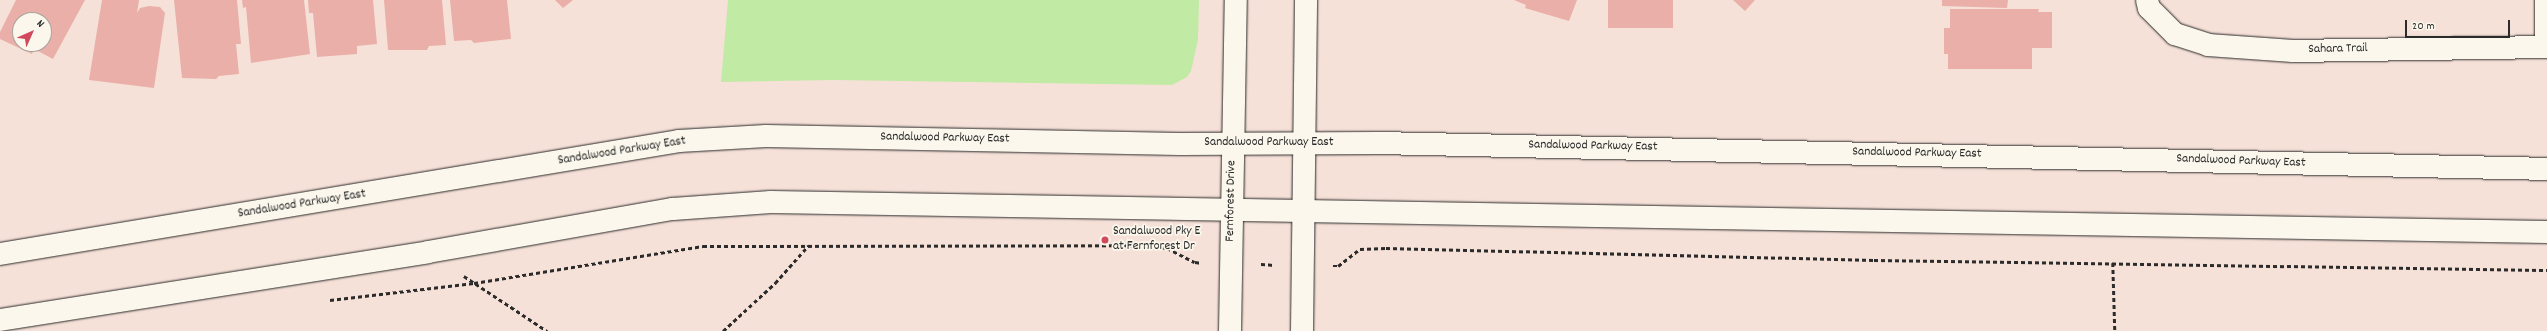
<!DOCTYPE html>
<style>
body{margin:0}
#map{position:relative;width:2547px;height:331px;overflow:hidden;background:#f6e1d8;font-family:Dekko,sans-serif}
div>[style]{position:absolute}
.green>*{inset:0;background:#c1eaa5}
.building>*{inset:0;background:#eaafa8;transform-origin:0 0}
.path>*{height:2.5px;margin-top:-1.25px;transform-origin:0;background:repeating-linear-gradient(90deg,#2b2b2b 0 4px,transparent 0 7px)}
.roads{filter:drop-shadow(0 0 1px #2b2b2b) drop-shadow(0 0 1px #2b2b2b)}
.street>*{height:22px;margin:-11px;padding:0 11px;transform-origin:11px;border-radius:11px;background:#fbf7ec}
.secondary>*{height:22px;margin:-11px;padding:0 11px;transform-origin:11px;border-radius:11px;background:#fbf7ec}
.dots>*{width:11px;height:11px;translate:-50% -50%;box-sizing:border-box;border:2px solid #fbf7ec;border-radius:50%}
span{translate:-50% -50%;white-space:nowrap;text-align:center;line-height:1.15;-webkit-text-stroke:3.5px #fbf7ec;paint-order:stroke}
.street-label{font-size:13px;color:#2b2b2b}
.poi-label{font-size:13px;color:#2b2b2b}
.left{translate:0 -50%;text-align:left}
.north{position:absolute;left:12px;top:12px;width:40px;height:40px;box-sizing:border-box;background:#fbf7ec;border:1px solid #a8a59f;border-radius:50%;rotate:45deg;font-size:11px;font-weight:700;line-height:16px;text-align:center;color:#2b2b2b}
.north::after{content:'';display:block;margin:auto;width:14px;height:18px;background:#d1495b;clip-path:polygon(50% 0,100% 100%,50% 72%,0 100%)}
.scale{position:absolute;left:2405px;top:20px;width:105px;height:18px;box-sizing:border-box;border:2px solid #2b2b2b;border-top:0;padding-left:5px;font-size:12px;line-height:14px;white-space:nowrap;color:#2b2b2b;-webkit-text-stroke:3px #fbf7ec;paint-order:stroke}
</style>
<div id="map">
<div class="green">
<i style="clip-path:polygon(728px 0,1199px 0,1198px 40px,1191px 71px,1187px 77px,1172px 85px,833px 80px,721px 82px)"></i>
</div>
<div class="building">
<i style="clip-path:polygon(evenodd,16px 0,85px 0,53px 59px,34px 49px,32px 54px,0 39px,0 32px,16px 0,20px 20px,44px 20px,44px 44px,20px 44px,20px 20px)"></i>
<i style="clip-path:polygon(102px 0,139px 0,137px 13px,140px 8px,149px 6px,160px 7px,165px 13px,154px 88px,89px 80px)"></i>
<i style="clip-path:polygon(174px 0,237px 0,241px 44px,236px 44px,239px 74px,219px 76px,216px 79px,182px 78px)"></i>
<i style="clip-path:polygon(242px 0,304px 0,310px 54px,251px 63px,246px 7px,243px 8px)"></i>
<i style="clip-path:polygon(308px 0,373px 0,377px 44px,357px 46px,357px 54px,317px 57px,313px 13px,309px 13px)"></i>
<i style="clip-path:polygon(384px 0,442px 0,446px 45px,429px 46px,427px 50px,388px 50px)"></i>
<i style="clip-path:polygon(450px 0,507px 0,511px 39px,474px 43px,471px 40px,454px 41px)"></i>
<i style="clip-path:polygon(555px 0,573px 0,563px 8px)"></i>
<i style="clip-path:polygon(1514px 0,1577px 0,1569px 21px,1525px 8px,1526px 5px)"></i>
<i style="left:1608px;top:0;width:65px;height:28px"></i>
<i style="clip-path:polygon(1733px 0,1755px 0,1745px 11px)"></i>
<i style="clip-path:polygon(1942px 0,2008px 0,2007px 8px,1942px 6px)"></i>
<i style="clip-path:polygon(1950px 9px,2039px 9px,2038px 12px,2052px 12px,2052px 48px,2032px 48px,2032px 69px,1948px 69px,1948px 54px,1944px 54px,1944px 28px,1950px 28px)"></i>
</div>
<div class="path">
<i style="left:2113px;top:263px;width:68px;rotate:88.3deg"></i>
<i style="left:1261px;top:264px;width:13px;rotate:4deg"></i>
<i style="left:1333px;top:266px;width:5px"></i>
<i style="left:1338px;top:266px;width:28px;rotate:-38deg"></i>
<i style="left:1360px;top:249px;width:26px;rotate:-2deg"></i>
<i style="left:1386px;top:248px;width:488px;rotate:1.4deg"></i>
<i style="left:1874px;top:260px;width:673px;rotate:0.85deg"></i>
<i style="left:464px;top:276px;width:100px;rotate:33.5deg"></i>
<i style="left:330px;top:300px;width:145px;rotate:-6.7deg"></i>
<i style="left:474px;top:283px;width:232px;rotate:-9.2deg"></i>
<i style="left:703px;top:246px;width:444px;rotate:-0.1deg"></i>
<i style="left:1147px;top:245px;width:20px;rotate:9deg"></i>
<i style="left:1167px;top:248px;width:31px;rotate:27deg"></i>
<i style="left:1195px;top:262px;width:7px;rotate:8deg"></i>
<i style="left:723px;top:331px;width:71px;rotate:-42.7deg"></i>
<i style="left:775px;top:283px;width:50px;rotate:-48.3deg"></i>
</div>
<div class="roads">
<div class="street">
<i style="left:2147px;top:0;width:8px;rotate:76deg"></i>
<i style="left:2149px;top:8px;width:37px;rotate:45deg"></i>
<i style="left:2175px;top:34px;width:35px;rotate:18deg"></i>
<i style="left:2208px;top:45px;width:85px;rotate:4deg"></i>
<i style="left:2293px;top:51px;width:254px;rotate:-0.9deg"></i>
<i style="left:2546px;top:47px;width:47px;rotate:-90deg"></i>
</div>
<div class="secondary">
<i style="left:0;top:254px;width:688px;rotate:-9.45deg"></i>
<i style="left:679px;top:141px;width:87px;rotate:-3.3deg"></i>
<i style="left:766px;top:136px;width:415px;rotate:1.1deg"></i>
<i style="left:1181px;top:144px;width:197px;rotate:-0.3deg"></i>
<i style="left:1378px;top:143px;width:1169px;rotate:1.27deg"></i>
<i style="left:0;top:320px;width:433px;rotate:-9deg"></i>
<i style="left:428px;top:252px;width:249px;rotate:-10deg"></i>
<i style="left:673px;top:209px;width:98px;rotate:-4.1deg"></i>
<i style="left:771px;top:202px;width:1776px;rotate:0.97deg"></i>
<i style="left:1230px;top:331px;width:331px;rotate:-89deg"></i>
<i style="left:1302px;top:331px;width:331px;rotate:-89.3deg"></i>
</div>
</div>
<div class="dots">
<i style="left:1105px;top:240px;background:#d1495b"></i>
</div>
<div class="street-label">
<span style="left:2338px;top:50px;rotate:-1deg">Sahara Trail</span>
<span style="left:945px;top:139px;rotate:1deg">Sandalwood Parkway East</span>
<span style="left:1269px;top:143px">Sandalwood Parkway East</span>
<span style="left:1593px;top:147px;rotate:1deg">Sandalwood Parkway East</span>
<span style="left:622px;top:152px;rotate:-9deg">Sandalwood Parkway East</span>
<span style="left:1917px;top:154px;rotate:1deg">Sandalwood Parkway East</span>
<span style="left:2241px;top:162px;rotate:2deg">Sandalwood Parkway East</span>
<span style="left:1232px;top:201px;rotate:-89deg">Fernforest Drive</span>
<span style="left:302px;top:205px;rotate:-9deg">Sandalwood Parkway East</span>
</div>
<div class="poi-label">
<span class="left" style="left:1113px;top:240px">Sandalwood Pky E<br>at Fernforest Dr</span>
</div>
<div class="north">N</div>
<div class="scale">20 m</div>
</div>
